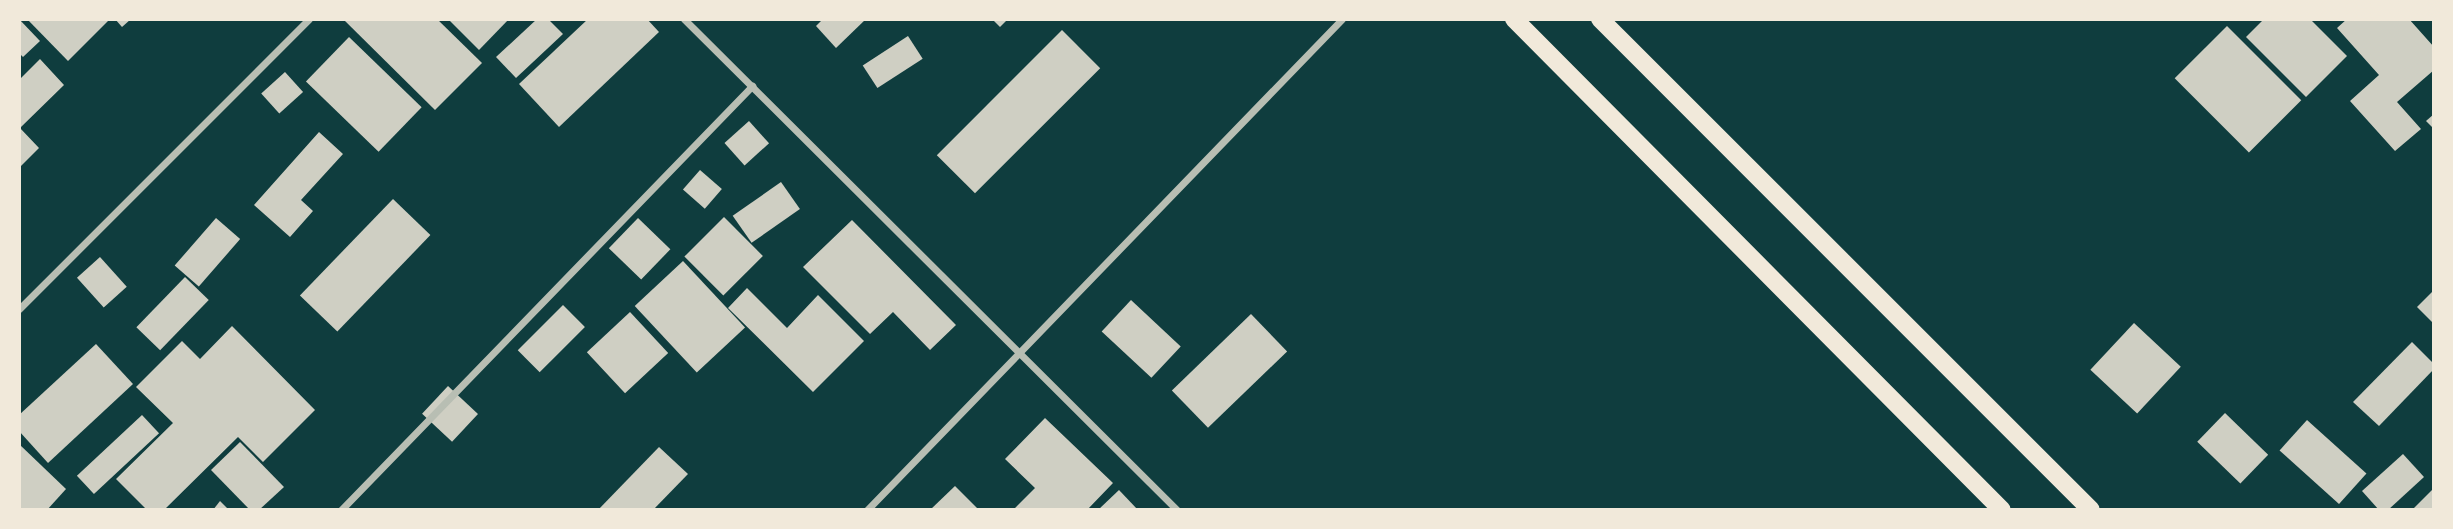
<!DOCTYPE html>
<style>
body{margin:0}
#map{position:relative;width:2453px;height:529px;overflow:hidden;background:#0f3d3e;font-family:Rubik,sans-serif}
div>[style]{position:absolute}
.building>*{inset:0;background:#cfcfc3;transform-origin:0 0}
.minor>*{height:7px;margin:-3.5px;padding:0 3.5px;transform-origin:3.5px;border-radius:3.5px;background:#b8beb3}
.primary>*{height:18px;margin:-9px;padding:0 9px;transform-origin:9px;border-radius:9px;background:#f1e9da}
span{translate:-50% -50%;white-space:nowrap;text-align:center;line-height:1.15;-webkit-text-stroke:5px #f1e9da;paint-order:stroke}
.frame{position:absolute;inset:0;border:21px solid #f1e9da;pointer-events:none}
</style>
<div id="map">
<div class="building">
<i style="clip-path:polygon(19px 19px,40px 41px,23px 57px,19px 53px)"></i>
<i style="clip-path:polygon(27px 19px,110px 19px,68px 61px)"></i>
<i style="clip-path:polygon(115px 19px,131px 19px,122px 27px)"></i>
<i style="clip-path:polygon(343px 19px,437px 19px,482px 63px,435px 110px)"></i>
<i style="clip-path:polygon(448px 19px,509px 19px,479px 50px)"></i>
<i style="clip-path:polygon(537px 19px,548px 19px,563px 34px,516px 78px,496px 57px)"></i>
<i style="clip-path:polygon(588px 19px,647px 19px,659px 32px,559px 127px,519px 84px)"></i>
<i style="clip-path:polygon(823px 19px,866px 19px,836px 48px,816px 26px)"></i>
<i style="clip-path:polygon(992px 19px,1008px 19px,1000px 27px)"></i>
<i style="clip-path:polygon(2264px 19px,2310px 19px,2347px 56px,2306px 97px,2246px 37px)"></i>
<i style="clip-path:polygon(2347px 19px,2409px 19px,2434px 47px,2434px 70px,2397px 102px,2421px 129px,2395px 151px,2350px 101px,2379px 75px,2337px 28px)"></i>
<i style="left:2227px;top:26px;width:105px;height:74px;rotate:45deg"></i>
<i style="left:1062px;top:30px;width:54px;height:177px;rotate:45deg"></i>
<i style="left:908px;top:36px;width:27px;height:54px;rotate:57deg"></i>
<i style="left:349px;top:37px;width:101px;height:62px;rotate:44deg"></i>
<i style="clip-path:polygon(40px 59px,64px 85px,20px 128px,39px 148px,19px 168px,19px 80px)"></i>
<i style="left:285px;top:72px;width:27px;height:32px;rotate:48deg"></i>
<i style="clip-path:polygon(2434px 114px,2434px 129px,2426px 121px)"></i>
<i style="left:749px;top:121px;width:30px;height:33px;rotate:48deg"></i>
<i style="clip-path:polygon(319px 132px,343px 154px,301px 200px,313px 211px,290px 237px,254px 205px)"></i>
<i style="left:700px;top:170px;width:29px;height:26px;rotate:41deg"></i>
<i style="left:781px;top:182px;width:33px;height:59px;rotate:55deg"></i>
<i style="left:393px;top:199px;width:52px;height:134px;rotate:44deg"></i>
<i style="left:724px;top:217px;width:55px;height:56px;rotate:45deg"></i>
<i style="left:216px;top:218px;width:32px;height:63px;rotate:41deg"></i>
<i style="left:638px;top:218px;width:45px;height:42px;rotate:44deg"></i>
<i style="clip-path:polygon(852px 220px,956px 325px,930px 350px,893px 312px,870px 334px,803px 267px)"></i>
<i style="left:100px;top:257px;width:40px;height:31px;rotate:48deg"></i>
<i style="left:683px;top:261px;width:91px;height:66px;rotate:47deg"></i>
<i style="left:185px;top:277px;width:33px;height:70px;rotate:44deg"></i>
<i style="clip-path:polygon(747px 288px,787px 328px,818px 295px,864px 341px,813px 392px,728px 308px)"></i>
<i style="clip-path:polygon(2434px 290px,2434px 324px,2417px 307px)"></i>
<i style="left:1131px;top:300px;width:68px;height:43px;rotate:43deg"></i>
<i style="left:563px;top:305px;width:31px;height:64px;rotate:45deg"></i>
<i style="left:630px;top:312px;width:56px;height:59px;rotate:47deg"></i>
<i style="left:1251px;top:314px;width:52px;height:110px;rotate:46deg"></i>
<i style="left:2134px;top:323px;width:64px;height:64px;rotate:43deg"></i>
<i style="clip-path:polygon(232px 326px,315px 410px,263px 462px,238px 437px,164px 510px,147px 510px,116px 479px,173px 423px,136px 387px,182px 341px,200px 359px)"></i>
<i style="clip-path:polygon(2412px 342px,2434px 364px,2434px 369px,2379px 426px,2353px 402px)"></i>
<i style="clip-path:polygon(96px 344px,133px 384px,48px 463px,19px 431px,19px 415px)"></i>
<i style="left:448px;top:386px;width:41px;height:38px;rotate:43deg"></i>
<i style="left:2225px;top:413px;width:60px;height:40px;rotate:44deg"></i>
<i style="left:142px;top:415px;width:25px;height:89px;rotate:47deg"></i>
<i style="clip-path:polygon(1045px 418px,1113px 483px,1087px 510px,1013px 510px,1035px 488px,1005px 459px)"></i>
<i style="left:2307px;top:420px;width:80px;height:41px;rotate:42deg"></i>
<i style="clip-path:polygon(240px 442px,284px 487px,259px 510px,250px 510px,211px 470px)"></i>
<i style="clip-path:polygon(19px 444px,66px 489px,47px 510px,19px 510px)"></i>
<i style="clip-path:polygon(659px 447px,688px 474px,653px 510px,598px 510px)"></i>
<i style="clip-path:polygon(2403px 454px,2424px 477px,2388px 510px,2379px 510px,2362px 491px)"></i>
<i style="clip-path:polygon(955px 486px,979px 510px,930px 510px)"></i>
<i style="clip-path:polygon(2434px 488px,2434px 510px,2412px 510px)"></i>
<i style="clip-path:polygon(1119px 490px,1138px 510px,1098px 510px)"></i>
<i style="clip-path:polygon(220px 501px,229px 510px,213px 510px)"></i>
</div>
<div class="minor">
<i style="left:684px;top:19px;width:696px;rotate:44.88deg"></i>
<i style="left:19px;top:309px;width:410px;rotate:-45deg"></i>
<i style="left:341px;top:510px;width:591px;rotate:-45.89deg"></i>
<i style="left:867px;top:510px;width:683px;rotate:-45.95deg"></i>
</div>
<div class="primary">
<i style="left:1514px;top:19px;width:692px;rotate:45.18deg"></i>
<i style="left:1600px;top:19px;width:694px;rotate:45deg"></i>
</div>
<div class="frame"></div>
</div>
